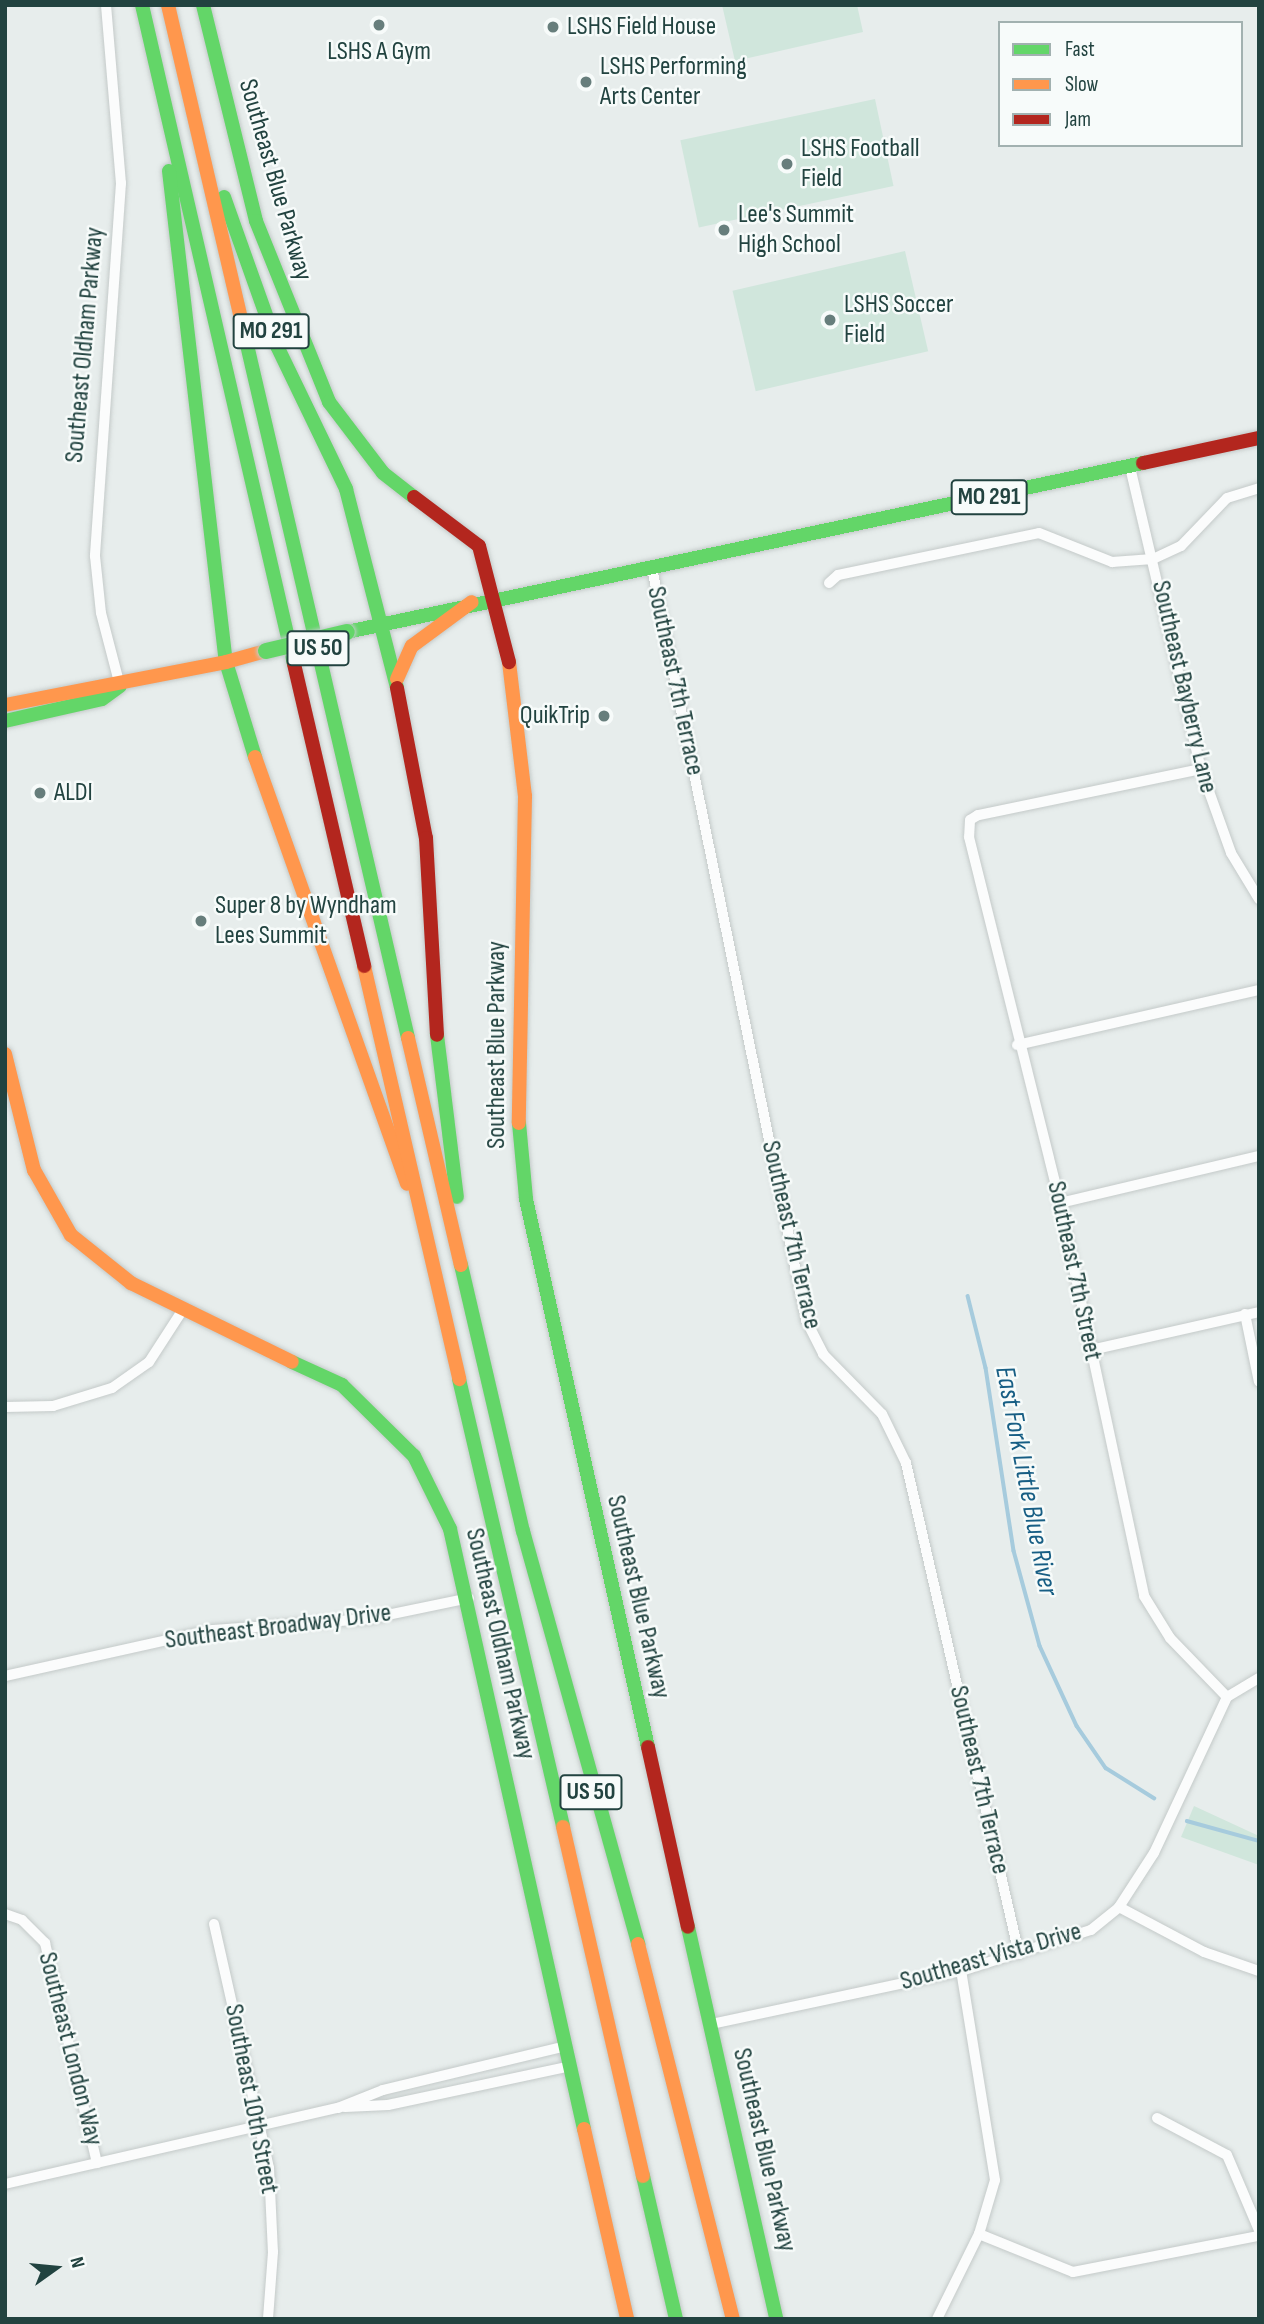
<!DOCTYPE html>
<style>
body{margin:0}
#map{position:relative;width:1264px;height:2324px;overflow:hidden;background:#e7edec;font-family:"Sofia Sans Condensed",sans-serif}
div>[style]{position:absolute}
.green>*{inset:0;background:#d0e6dc;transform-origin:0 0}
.stream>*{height:3.5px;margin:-1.75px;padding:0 1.75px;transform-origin:1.75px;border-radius:1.75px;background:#a6cbdd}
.roads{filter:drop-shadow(0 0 2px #c4cac9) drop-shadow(0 0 2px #c4cac9)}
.street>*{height:10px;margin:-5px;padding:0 5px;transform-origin:5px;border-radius:5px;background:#fbfcfc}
.fast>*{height:14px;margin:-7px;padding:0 7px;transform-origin:7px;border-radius:7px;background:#63d668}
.slow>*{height:14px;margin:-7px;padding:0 7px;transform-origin:7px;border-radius:7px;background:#ff974d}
.jam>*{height:14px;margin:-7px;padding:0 7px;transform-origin:7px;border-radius:7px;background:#b3261e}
.bridges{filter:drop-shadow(0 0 2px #c2ccca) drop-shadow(0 0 2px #c2ccca)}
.fast-bridge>*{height:16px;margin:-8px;padding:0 8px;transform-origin:8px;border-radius:8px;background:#63d668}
.dots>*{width:19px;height:19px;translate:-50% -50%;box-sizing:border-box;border:4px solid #f7fbfa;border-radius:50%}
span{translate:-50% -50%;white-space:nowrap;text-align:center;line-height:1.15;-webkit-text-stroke:5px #f7fbfa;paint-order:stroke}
.shield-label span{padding:2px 5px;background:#f7fbfa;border:2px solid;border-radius:5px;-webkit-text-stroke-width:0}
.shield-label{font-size:24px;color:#224340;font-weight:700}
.poi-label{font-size:26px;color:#224340}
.left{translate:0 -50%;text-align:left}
.right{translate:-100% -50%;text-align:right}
.street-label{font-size:26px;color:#224340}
.water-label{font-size:28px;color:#175e84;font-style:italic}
.frame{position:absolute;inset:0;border:7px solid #224340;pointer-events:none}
.legend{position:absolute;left:998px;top:21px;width:245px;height:126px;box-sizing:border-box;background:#f7fbfa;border:2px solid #a2b1b0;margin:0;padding:9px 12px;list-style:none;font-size:21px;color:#224340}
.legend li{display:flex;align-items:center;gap:14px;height:35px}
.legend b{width:35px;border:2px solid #a2b1b0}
.north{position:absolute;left:21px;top:2233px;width:70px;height:70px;-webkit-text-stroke:5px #f7fbfa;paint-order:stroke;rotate:75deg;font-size:19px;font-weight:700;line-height:28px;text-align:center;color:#224340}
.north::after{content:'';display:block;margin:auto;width:24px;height:32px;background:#224340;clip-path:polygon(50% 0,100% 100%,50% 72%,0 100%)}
</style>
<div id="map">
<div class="green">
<i style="clip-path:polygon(722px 5px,857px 5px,863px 32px,735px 61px)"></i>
<i style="left:875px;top:99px;width:89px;height:199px;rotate:78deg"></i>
<i style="left:905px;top:251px;width:103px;height:177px;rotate:77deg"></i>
<i style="clip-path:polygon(1194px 1806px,1259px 1836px,1259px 1865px,1181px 1837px)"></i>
</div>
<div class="stream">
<i style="left:968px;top:1296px;width:74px;rotate:76deg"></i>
<i style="left:986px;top:1368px;width:185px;rotate:81.3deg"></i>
<i style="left:1014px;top:1551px;width:98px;rotate:74.7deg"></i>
<i style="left:1040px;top:1646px;width:88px;rotate:65.2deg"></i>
<i style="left:1077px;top:1726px;width:51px;rotate:55.4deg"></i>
<i style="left:1106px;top:1768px;width:57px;rotate:32deg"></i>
<i style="left:1187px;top:1821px;width:75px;rotate:15.5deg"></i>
</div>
<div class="roads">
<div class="street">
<i style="left:106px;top:5px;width:179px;rotate:85.2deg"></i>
<i style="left:121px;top:183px;width:374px;rotate:94deg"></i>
<i style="left:95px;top:556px;width:57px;rotate:84deg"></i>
<i style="left:101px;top:613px;width:75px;rotate:75.4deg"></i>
<i style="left:1130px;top:467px;width:310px;rotate:76.8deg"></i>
<i style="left:1201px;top:769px;width:89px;rotate:70.3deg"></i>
<i style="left:1231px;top:853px;width:54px;rotate:58.7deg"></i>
<i style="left:652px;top:568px;width:768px;rotate:78.43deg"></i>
<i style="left:806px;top:1320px;width:38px;rotate:63deg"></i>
<i style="left:823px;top:1354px;width:84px;rotate:45.5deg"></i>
<i style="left:882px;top:1414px;width:55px;rotate:63.9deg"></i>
<i style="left:906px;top:1463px;width:504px;rotate:77.04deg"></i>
<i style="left:829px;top:583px;width:12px;rotate:-42deg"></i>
<i style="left:838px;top:575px;width:205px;rotate:-11.8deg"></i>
<i style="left:1039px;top:533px;width:79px;rotate:21.7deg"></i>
<i style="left:1112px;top:562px;width:41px;rotate:-4.2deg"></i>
<i style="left:1153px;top:559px;width:31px;rotate:-25deg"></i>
<i style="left:1181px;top:546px;width:66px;rotate:-46.2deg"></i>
<i style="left:1227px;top:498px;width:34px;rotate:-17deg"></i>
<i style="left:1201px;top:769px;width:228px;rotate:168.3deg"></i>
<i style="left:978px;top:815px;width:9px;rotate:148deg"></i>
<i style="left:970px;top:820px;width:17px;rotate:93deg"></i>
<i style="left:969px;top:837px;width:377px;rotate:76deg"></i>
<i style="left:1060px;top:1203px;width:402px;rotate:77.9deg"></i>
<i style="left:1144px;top:1596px;width:49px;rotate:58.2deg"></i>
<i style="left:1170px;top:1638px;width:82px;rotate:46deg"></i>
<i style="left:1017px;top:1045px;width:248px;rotate:-12.8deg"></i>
<i style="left:1060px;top:1203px;width:204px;rotate:-13.3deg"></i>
<i style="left:1245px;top:1314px;width:69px;rotate:78.4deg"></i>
<i style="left:1091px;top:1350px;width:172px;rotate:-12.7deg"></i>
<i style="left:5px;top:1407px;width:48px;rotate:-1.2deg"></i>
<i style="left:53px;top:1406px;width:62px;rotate:-17deg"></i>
<i style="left:112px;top:1388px;width:45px;rotate:-35.1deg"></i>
<i style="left:149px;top:1362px;width:61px;rotate:-57.1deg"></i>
<i style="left:5px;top:1676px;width:213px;rotate:-12.5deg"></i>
<i style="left:213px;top:1630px;width:155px;rotate:-4.1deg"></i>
<i style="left:368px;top:1619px;width:103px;rotate:-11.7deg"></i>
<i style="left:1119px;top:1907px;width:96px;rotate:27.9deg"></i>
<i style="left:1204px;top:1952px;width:58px;rotate:19.1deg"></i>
<i style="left:5px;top:1914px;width:18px;rotate:19deg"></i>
<i style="left:22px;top:1920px;width:33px;rotate:45deg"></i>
<i style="left:45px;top:1943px;width:226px;rotate:76.7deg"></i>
<i style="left:214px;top:1924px;width:250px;rotate:77.3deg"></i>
<i style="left:269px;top:2168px;width:84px;rotate:87.3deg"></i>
<i style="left:273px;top:2252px;width:67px;rotate:94.3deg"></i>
<i style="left:711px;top:2024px;width:256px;rotate:-12deg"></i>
<i style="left:961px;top:1971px;width:136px;rotate:-17.5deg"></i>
<i style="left:1091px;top:1930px;width:36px;rotate:-39deg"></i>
<i style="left:1119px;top:1907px;width:64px;rotate:-57.1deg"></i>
<i style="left:1154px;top:1853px;width:172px;rotate:-64.9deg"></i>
<i style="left:1227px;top:1697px;width:37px;rotate:-31deg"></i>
<i style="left:345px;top:2107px;width:43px;rotate:-2.7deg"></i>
<i style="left:388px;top:2105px;width:183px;rotate:-12deg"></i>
<i style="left:1157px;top:2118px;width:79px;rotate:27.9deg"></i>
<i style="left:1227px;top:2155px;width:82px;rotate:66.9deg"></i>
<i style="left:5px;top:2184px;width:342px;rotate:-12.9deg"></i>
<i style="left:338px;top:2108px;width:48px;rotate:-21.8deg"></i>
<i style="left:383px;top:2090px;width:184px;rotate:-13.5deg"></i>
<i style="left:979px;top:2234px;width:101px;rotate:22deg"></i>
<i style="left:1073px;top:2272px;width:189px;rotate:-11deg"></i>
<i style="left:937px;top:2319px;width:95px;rotate:-63.7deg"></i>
<i style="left:979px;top:2234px;width:56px;rotate:-73.5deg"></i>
<i style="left:995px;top:2180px;width:212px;rotate:-99.2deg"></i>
</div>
<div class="fast">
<i style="left:142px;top:5px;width:676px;rotate:77.01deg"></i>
<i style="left:203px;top:5px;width:222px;rotate:76.2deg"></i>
<i style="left:256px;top:221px;width:195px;rotate:68deg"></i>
<i style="left:329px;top:402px;width:89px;rotate:52.7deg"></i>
<i style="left:383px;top:473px;width:39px;rotate:38deg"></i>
<i style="left:169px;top:171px;width:494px;rotate:83.4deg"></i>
<i style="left:226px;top:662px;width:99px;rotate:73deg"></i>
<i style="left:224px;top:197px;width:158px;rotate:70.4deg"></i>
<i style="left:277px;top:346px;width:159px;rotate:64.2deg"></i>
<i style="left:346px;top:489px;width:205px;rotate:75.6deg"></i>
<i style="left:241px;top:319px;width:738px;rotate:76.92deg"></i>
<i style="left:347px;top:632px;width:814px;rotate:-11.99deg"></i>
<i style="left:5px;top:721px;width:99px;rotate:-12.8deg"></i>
<i style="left:102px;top:699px;width:22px;rotate:-36deg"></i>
<i style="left:437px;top:1035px;width:163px;rotate:83deg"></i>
<i style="left:519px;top:1123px;width:76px;rotate:84.7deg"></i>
<i style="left:526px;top:1199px;width:561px;rotate:77.45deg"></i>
<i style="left:461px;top:1265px;width:273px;rotate:76.9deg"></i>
<i style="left:523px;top:1531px;width:429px;rotate:74.4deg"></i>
<i style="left:292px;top:1362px;width:55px;rotate:24.7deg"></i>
<i style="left:342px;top:1385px;width:101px;rotate:44.6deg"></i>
<i style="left:414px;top:1456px;width:81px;rotate:63.7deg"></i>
<i style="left:450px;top:1529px;width:615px;rotate:77.41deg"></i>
<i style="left:459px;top:1379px;width:460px;rotate:76.9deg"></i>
<i style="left:688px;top:1927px;width:402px;rotate:77.3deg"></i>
<i style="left:643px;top:2176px;width:147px;rotate:77deg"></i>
</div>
<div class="slow">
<i style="left:168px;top:5px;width:322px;rotate:76.9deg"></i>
<i style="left:226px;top:662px;width:41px;rotate:-15.4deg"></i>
<i style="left:509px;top:662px;width:135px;rotate:83.2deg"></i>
<i style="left:525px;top:796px;width:327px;rotate:91.1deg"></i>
<i style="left:397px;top:679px;width:36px;rotate:-66deg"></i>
<i style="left:412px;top:646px;width:74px;rotate:-36.3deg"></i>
<i style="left:5px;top:705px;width:225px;rotate:-11deg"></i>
<i style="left:255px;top:757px;width:453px;rotate:70.4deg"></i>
<i style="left:364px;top:966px;width:424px;rotate:77deg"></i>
<i style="left:408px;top:1038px;width:233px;rotate:76.9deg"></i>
<i style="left:5px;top:1054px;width:120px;rotate:76deg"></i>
<i style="left:34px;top:1170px;width:75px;rotate:60.4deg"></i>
<i style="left:71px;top:1235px;width:77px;rotate:38.7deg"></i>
<i style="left:131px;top:1283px;width:179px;rotate:26.1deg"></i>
<i style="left:563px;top:1827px;width:358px;rotate:77.1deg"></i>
<i style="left:638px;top:1944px;width:387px;rotate:75.8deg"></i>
<i style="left:584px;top:2129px;width:195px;rotate:77.2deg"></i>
</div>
<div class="jam">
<i style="left:1143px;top:463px;width:119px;rotate:-12.2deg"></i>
<i style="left:414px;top:497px;width:81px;rotate:37deg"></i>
<i style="left:479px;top:546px;width:120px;rotate:75.5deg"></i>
<i style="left:294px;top:664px;width:310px;rotate:76.9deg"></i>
<i style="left:397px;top:688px;width:153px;rotate:79.1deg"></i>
<i style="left:426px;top:838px;width:197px;rotate:86.8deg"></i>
<i style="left:648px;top:1747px;width:184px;rotate:77.5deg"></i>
</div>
</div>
<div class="bridges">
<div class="fast-bridge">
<i style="left:266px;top:651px;width:83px;rotate:-13.2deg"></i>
</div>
</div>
<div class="dots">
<i style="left:379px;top:25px;background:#677e7c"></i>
<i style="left:553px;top:27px;background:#677e7c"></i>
<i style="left:586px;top:82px;background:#677e7c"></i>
<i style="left:787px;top:164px;background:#677e7c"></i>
<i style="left:724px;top:230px;background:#677e7c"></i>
<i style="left:830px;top:320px;background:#677e7c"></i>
<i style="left:604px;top:716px;background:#677e7c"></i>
<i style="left:40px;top:793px;background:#677e7c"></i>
<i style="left:201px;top:921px;background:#677e7c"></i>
</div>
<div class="shield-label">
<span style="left:271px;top:331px">MO 291</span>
<span style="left:989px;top:497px">MO 291</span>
<span style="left:318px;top:648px">US 50</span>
<span style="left:591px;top:1792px">US 50</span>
</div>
<div class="poi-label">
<span class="left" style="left:567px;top:27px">LSHS Field House</span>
<span style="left:379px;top:52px">LSHS A Gym</span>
<span class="left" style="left:600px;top:82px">LSHS Performing<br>Arts Center</span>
<span class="left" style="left:801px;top:164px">LSHS Football<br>Field</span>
<span class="left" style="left:738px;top:230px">Lee's Summit<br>High School</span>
<span class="left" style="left:844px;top:320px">LSHS Soccer<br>Field</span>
<span class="right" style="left:590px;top:716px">QuikTrip</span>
<span class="left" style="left:54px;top:793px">ALDI</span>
<span class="left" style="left:215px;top:921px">Super 8 by Wyndham<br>Lees Summit</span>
</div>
<div class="street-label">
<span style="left:275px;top:180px;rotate:74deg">Southeast Blue Parkway</span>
<span style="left:85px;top:345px;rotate:-85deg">Southeast Oldham Parkway</span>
<span style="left:675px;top:681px;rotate:78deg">Southeast 7th Terrace</span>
<span style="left:1184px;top:687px;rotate:77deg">Southeast Bayberry Lane</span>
<span style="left:497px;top:1045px;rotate:-90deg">Southeast Blue Parkway</span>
<span style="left:791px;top:1235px;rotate:77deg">Southeast 7th Terrace</span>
<span style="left:1074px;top:1271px;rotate:78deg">Southeast 7th Street</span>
<span style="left:638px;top:1597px;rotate:77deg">Southeast Blue Parkway</span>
<span style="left:278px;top:1627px;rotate:-7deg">Southeast Broadway Drive</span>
<span style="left:500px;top:1644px;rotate:77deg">Southeast Oldham Parkway</span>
<span style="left:979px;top:1780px;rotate:77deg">Southeast 7th Terrace</span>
<span style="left:991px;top:1957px;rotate:-16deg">Southeast Vista Drive</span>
<span style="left:70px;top:2049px;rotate:76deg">Southeast London Way</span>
<span style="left:251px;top:2099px;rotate:79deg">Southeast 10th Street</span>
<span style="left:764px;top:2150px;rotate:77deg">Southeast Blue Parkway</span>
</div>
<div class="water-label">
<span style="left:1026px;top:1481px;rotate:79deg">East Fork Little Blue River</span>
</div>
<div class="frame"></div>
<ul class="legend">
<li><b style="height:9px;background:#63d668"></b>Fast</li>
<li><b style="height:9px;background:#ff974d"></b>Slow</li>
<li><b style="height:9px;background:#b3261e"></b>Jam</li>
</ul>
<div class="north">N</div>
</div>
